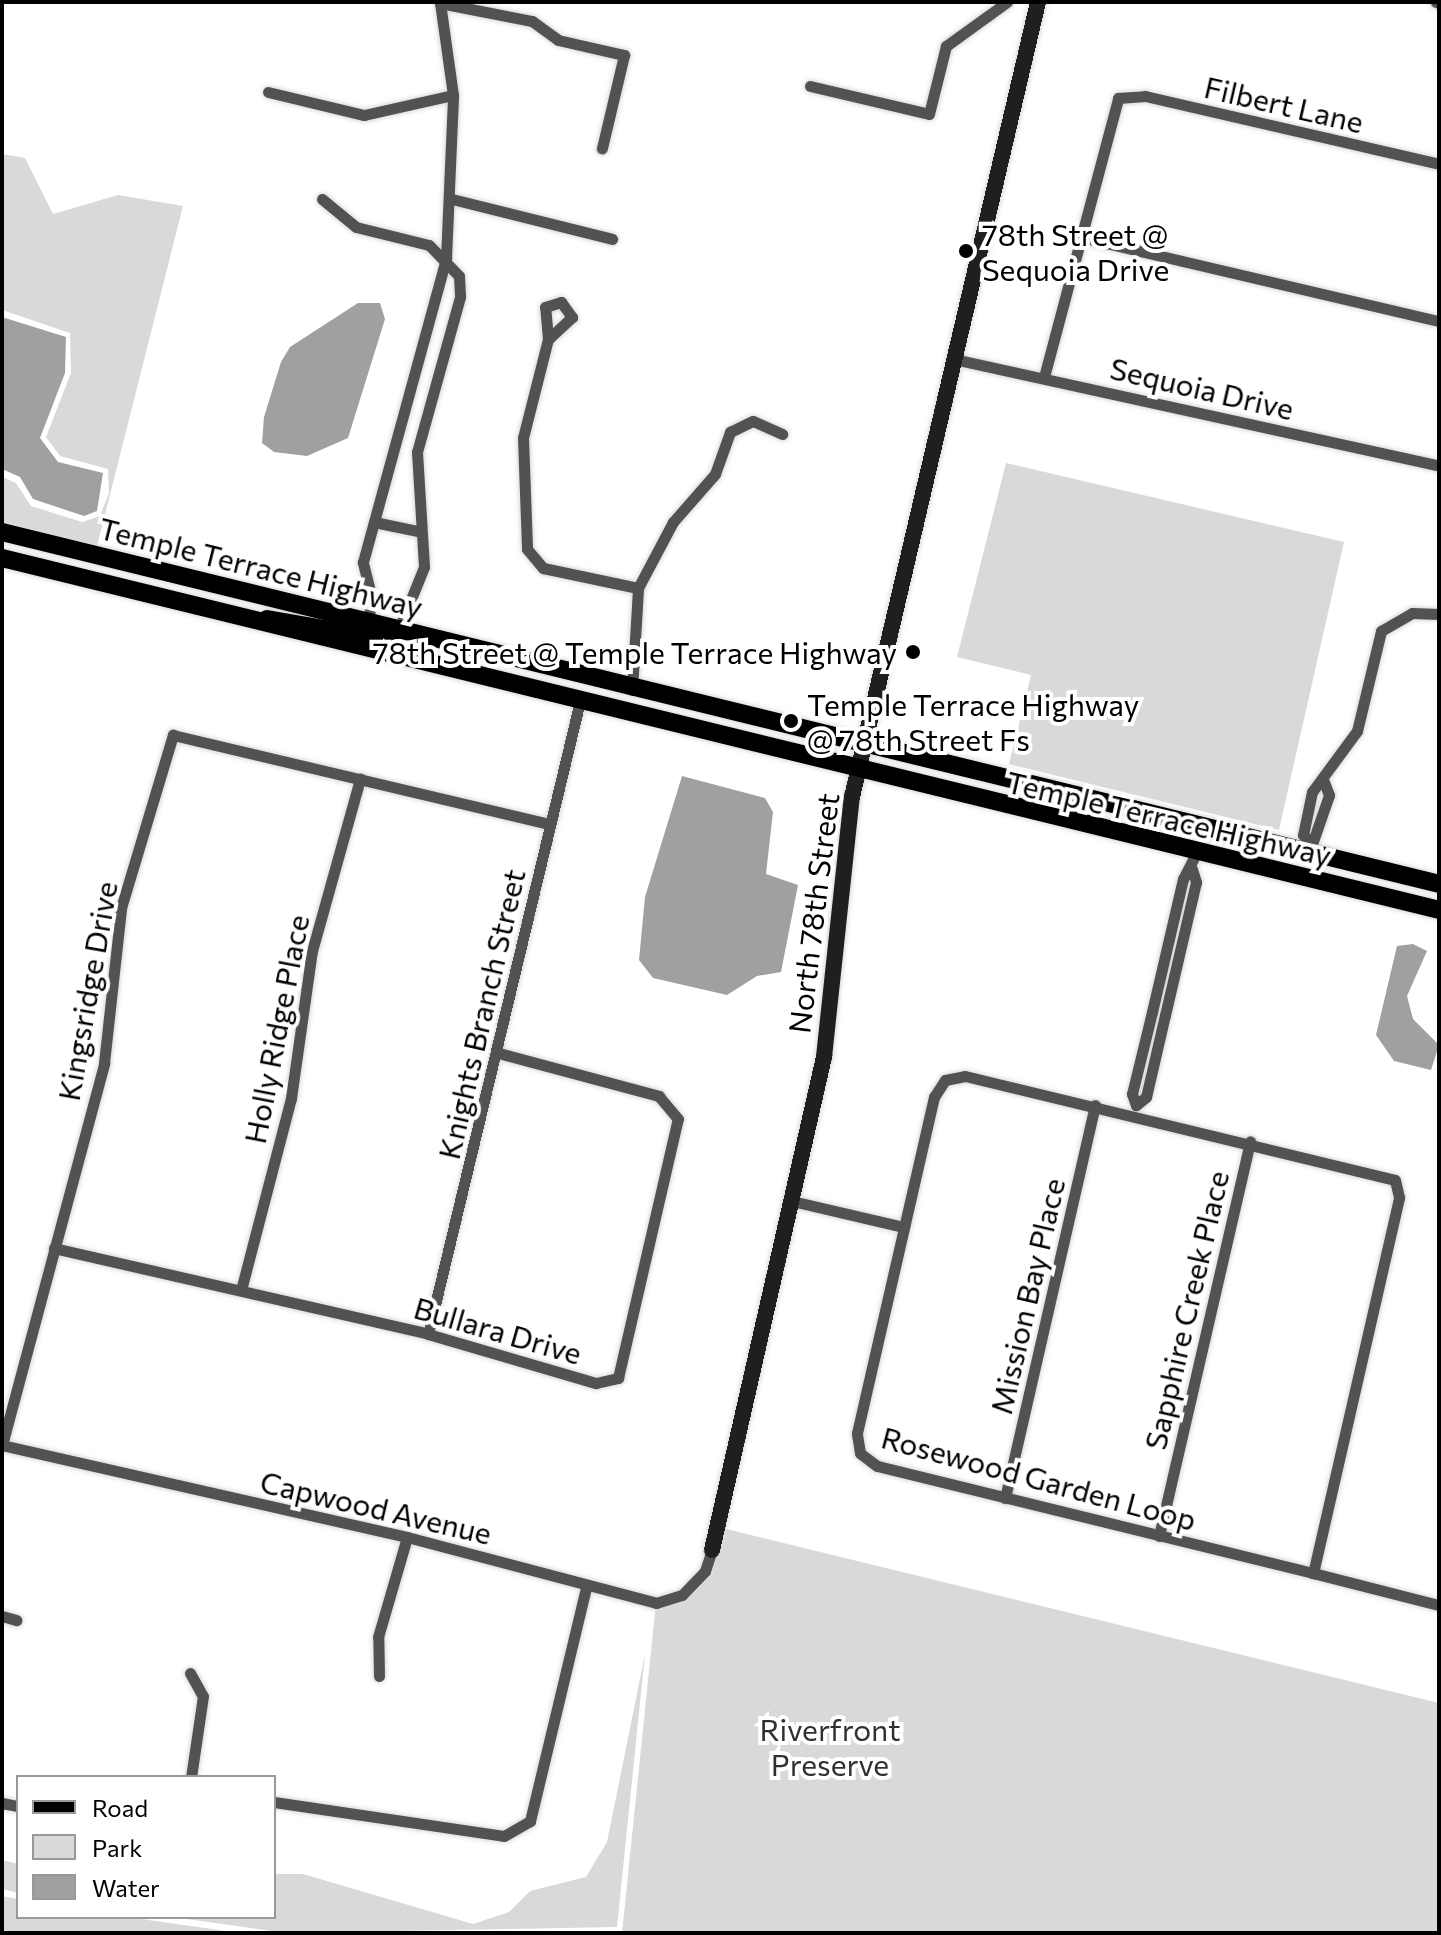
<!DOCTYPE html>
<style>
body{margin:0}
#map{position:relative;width:1441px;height:1935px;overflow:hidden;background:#fff;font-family:Commissioner,sans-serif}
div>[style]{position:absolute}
.green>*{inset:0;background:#d9d9d9}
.water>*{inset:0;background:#a0a0a0}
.roads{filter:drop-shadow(0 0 2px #dbdbdb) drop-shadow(0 0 2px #dbdbdb)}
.street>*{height:11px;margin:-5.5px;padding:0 5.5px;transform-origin:5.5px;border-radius:5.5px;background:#525252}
.secondary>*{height:16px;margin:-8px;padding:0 8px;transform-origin:8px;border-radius:8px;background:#1f1f1f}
.primary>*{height:18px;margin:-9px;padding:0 9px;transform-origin:9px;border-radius:9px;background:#000}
.dots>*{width:22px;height:22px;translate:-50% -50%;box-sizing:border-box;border:4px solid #fff;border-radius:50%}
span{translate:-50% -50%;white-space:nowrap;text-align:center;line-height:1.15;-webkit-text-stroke:8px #fff;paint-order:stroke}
.street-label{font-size:30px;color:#000}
.poi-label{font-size:30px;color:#000}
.left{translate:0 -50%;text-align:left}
.right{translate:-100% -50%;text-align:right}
.park-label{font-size:30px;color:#303030}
.frame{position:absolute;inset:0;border:4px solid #000;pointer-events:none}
.legend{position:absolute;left:16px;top:1775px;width:260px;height:144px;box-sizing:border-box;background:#fff;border:2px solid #999;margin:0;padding:10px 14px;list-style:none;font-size:24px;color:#000}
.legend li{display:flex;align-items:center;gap:16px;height:40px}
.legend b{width:40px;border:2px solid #999}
</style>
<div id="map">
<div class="green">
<i style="clip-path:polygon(2px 154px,25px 158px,53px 214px,118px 195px,183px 206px,97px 546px,2px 524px,2px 477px,16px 483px,31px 506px,82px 522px,100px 516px,109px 493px,108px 469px,60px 456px,46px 437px,71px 373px,70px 333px,2px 310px)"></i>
<i style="clip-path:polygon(1006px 463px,1344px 542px,1279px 830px,1009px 764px,1031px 675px,957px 657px)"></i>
<i style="clip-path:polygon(718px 1527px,1439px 1703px,1439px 1933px,622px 1933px,656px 1603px,682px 1595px,705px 1571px)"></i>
<i style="clip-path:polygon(645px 1654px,617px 1927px,286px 1933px,173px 1917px,274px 1917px,274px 1874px,303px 1874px,473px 1924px,509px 1912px,530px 1891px,586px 1877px,607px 1842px)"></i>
<i style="clip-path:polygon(2px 1860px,18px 1864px,18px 1893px,2px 1889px)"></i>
<i style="clip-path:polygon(2px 1896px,18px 1899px,18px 1917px,127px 1917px,240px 1933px,2px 1933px)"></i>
</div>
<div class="water">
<i style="clip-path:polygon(358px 303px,380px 303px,385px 319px,348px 438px,307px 456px,274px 452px,262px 443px,264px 417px,281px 362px,290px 347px)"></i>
<i style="clip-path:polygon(2px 317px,66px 337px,65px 373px,40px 438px,58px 462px,103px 473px,97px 511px,84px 516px,33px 499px,20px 477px,2px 469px)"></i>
<i style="clip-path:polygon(682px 776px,765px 798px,773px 812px,766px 874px,798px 885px,781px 972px,757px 976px,727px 995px,653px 978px,639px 960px,645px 897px)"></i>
<i style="clip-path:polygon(1413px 944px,1427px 951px,1407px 996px,1413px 1019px,1439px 1045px,1431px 1070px,1394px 1061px,1376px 1035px,1397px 946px)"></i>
</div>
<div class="roads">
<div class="street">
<i style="left:1436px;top:2px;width:3px;rotate:18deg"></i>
<i style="left:440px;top:3px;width:94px;rotate:11.1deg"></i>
<i style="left:532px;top:21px;width:32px;rotate:36deg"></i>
<i style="left:558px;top:40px;width:68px;rotate:12.8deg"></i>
<i style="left:624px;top:55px;width:96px;rotate:103.3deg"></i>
<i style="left:810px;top:86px;width:122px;rotate:13.2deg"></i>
<i style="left:929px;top:114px;width:70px;rotate:-76deg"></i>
<i style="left:946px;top:46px;width:75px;rotate:-35.8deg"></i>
<i style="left:268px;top:92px;width:99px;rotate:13.5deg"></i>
<i style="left:364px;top:115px;width:91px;rotate:-12.7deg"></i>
<i style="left:322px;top:199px;width:44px;rotate:39.5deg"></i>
<i style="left:356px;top:227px;width:75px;rotate:13.9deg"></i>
<i style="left:429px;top:245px;width:43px;rotate:45.9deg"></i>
<i style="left:459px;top:276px;width:21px;rotate:87deg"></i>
<i style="left:460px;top:297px;width:161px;rotate:105.5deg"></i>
<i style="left:417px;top:452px;width:115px;rotate:86.5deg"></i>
<i style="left:424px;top:567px;width:67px;rotate:112deg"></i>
<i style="left:452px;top:199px;width:165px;rotate:14deg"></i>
<i style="left:1080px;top:237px;width:369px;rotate:13.2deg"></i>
<i style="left:548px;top:339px;width:32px;rotate:-95deg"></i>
<i style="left:545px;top:307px;width:17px;rotate:-17deg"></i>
<i style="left:561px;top:302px;width:19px;rotate:54deg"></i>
<i style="left:572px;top:317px;width:33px;rotate:137deg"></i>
<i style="left:548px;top:339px;width:102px;rotate:104.2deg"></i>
<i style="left:523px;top:438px;width:111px;rotate:87.9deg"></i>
<i style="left:527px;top:549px;width:25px;rotate:50deg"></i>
<i style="left:543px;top:568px;width:97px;rotate:11.9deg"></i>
<i style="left:954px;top:359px;width:497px;rotate:12.4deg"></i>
<i style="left:1044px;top:377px;width:289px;rotate:-75.1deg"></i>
<i style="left:1118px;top:98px;width:27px;rotate:-4deg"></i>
<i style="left:1145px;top:96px;width:302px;rotate:13deg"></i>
<i style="left:374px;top:522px;width:45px;rotate:11.6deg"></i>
<i style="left:368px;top:621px;width:22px;rotate:-80deg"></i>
<i style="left:372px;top:599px;width:38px;rotate:-104deg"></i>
<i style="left:363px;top:562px;width:315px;rotate:-74.7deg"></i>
<i style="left:446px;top:258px;width:163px;rotate:-87.5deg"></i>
<i style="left:453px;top:95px;width:94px;rotate:-98deg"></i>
<i style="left:632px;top:690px;width:102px;rotate:-86.6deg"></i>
<i style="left:638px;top:588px;width:75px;rotate:-62.1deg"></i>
<i style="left:673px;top:522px;width:64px;rotate:-48.8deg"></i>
<i style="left:715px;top:474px;width:45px;rotate:-70.3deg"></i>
<i style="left:730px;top:432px;width:25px;rotate:-26deg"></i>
<i style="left:753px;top:421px;width:32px;rotate:24deg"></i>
<i style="left:1312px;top:843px;width:12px;rotate:-138deg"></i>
<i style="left:1303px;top:835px;width:44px;rotate:-78.2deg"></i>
<i style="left:1312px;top:792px;width:76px;rotate:-53.6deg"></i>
<i style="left:1357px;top:731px;width:103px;rotate:-76.5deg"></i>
<i style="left:1381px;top:631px;width:36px;rotate:-30deg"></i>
<i style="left:1412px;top:613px;width:27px;rotate:2deg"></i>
<i style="left:1310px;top:850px;width:58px;rotate:-70.9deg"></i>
<i style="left:1329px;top:795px;width:14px;rotate:-111deg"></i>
<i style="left:1192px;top:869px;width:14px;rotate:73deg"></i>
<i style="left:1196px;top:882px;width:137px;rotate:103.1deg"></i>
<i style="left:1165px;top:1015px;width:84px;rotate:103deg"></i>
<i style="left:1146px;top:1097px;width:13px;rotate:141deg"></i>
<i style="left:1136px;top:1105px;width:12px;rotate:-110deg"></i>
<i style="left:1132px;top:1094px;width:84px;rotate:-76.3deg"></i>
<i style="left:1152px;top:1012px;width:137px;rotate:-76.9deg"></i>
<i style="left:1183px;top:879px;width:29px;rotate:-63deg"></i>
<i style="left:965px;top:1076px;width:442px;rotate:13.6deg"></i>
<i style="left:1395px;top:1180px;width:18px;rotate:77deg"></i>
<i style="left:1399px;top:1198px;width:385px;rotate:102.9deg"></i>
<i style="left:1313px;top:1573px;width:449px;rotate:-166.2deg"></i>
<i style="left:877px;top:1466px;width:21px;rotate:-143deg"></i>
<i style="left:860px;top:1453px;width:20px;rotate:-99deg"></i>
<i style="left:857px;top:1433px;width:345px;rotate:-77.1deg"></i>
<i style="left:934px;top:1097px;width:20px;rotate:-57deg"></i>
<i style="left:945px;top:1080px;width:20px;rotate:-11deg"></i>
<i style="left:792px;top:1201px;width:115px;rotate:13.1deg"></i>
<i style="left:54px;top:1248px;width:384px;rotate:12.9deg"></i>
<i style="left:428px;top:1334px;width:175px;rotate:16.3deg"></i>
<i style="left:596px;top:1383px;width:23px;rotate:-13deg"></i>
<i style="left:618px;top:1378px;width:266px;rotate:-77deg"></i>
<i style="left:678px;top:1119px;width:30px;rotate:-130deg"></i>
<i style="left:659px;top:1096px;width:167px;rotate:-165deg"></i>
<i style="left:241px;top:1290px;width:198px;rotate:-75.4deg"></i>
<i style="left:291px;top:1098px;width:148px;rotate:-81.9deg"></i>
<i style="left:312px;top:951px;width:179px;rotate:-74.4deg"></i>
<i style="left:428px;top:1334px;width:647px;rotate:-76.5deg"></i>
<i style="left:2px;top:1445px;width:395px;rotate:-75deg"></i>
<i style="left:104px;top:1063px;width:156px;rotate:-83.7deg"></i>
<i style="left:121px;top:908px;width:181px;rotate:-73.3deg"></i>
<i style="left:173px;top:735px;width:387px;rotate:13.3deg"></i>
<i style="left:2px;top:1445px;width:415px;rotate:12.8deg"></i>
<i style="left:407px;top:1537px;width:258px;rotate:14.8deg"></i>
<i style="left:656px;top:1603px;width:27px;rotate:-17deg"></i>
<i style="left:682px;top:1595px;width:33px;rotate:-46deg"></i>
<i style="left:705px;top:1571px;width:22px;rotate:-72deg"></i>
<i style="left:1005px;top:1498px;width:403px;rotate:-77.1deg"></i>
<i style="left:1159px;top:1536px;width:405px;rotate:-77deg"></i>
<i style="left:1313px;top:1573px;width:130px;rotate:14.3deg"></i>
<i style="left:2px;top:1616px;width:15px;rotate:16deg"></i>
<i style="left:190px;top:1673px;width:26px;rotate:61deg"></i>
<i style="left:203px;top:1696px;width:82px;rotate:98.4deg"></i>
<i style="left:379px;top:1676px;width:39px;rotate:-91deg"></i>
<i style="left:378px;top:1637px;width:104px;rotate:-73.8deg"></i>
<i style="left:274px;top:1802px;width:232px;rotate:8.4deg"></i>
<i style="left:504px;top:1836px;width:30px;rotate:-30deg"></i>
<i style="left:530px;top:1821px;width:240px;rotate:-76.5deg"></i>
<i style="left:2px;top:1803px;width:16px;rotate:11deg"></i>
</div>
<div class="secondary">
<i style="left:712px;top:1550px;width:506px;rotate:-77.2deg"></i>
<i style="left:824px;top:1057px;width:262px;rotate:-83.9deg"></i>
<i style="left:852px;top:797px;width:816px;rotate:-76.83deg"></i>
</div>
<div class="primary">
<i style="left:2px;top:532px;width:1479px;rotate:13.76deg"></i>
<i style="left:2px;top:558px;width:1479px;rotate:13.76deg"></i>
<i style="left:267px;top:619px;width:111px;rotate:9.9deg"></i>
<i style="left:376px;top:638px;width:25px;rotate:-21deg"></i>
</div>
</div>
<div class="dots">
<i style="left:966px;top:251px;background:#000"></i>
<i style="left:913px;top:652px;background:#000"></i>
<i style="left:791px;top:721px;background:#000"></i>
</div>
<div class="street-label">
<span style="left:1284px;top:104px;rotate:13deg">Filbert Lane</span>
<span style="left:1202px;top:388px;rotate:13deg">Sequoia Drive</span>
<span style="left:261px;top:567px;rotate:14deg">Temple Terrace Highway</span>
<span style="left:1169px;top:818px;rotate:13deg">Temple Terrace Highway</span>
<span style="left:813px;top:913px;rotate:-83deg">North 78th Street</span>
<span style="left:87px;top:991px;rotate:-80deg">Kingsridge Drive</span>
<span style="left:481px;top:1014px;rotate:-77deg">Knights Branch Street</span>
<span style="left:276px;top:1029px;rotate:-79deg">Holly Ridge Place</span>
<span style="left:1027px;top:1296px;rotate:-77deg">Mission Bay Place</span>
<span style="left:1186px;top:1310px;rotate:-77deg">Sapphire Creek Place</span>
<span style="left:498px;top:1330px;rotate:16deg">Bullara Drive</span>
<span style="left:1039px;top:1478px;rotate:15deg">Rosewood Garden Loop</span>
<span style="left:376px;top:1507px;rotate:13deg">Capwood Avenue</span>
</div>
<div class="poi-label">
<span class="left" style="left:982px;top:251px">78th Street @<br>Sequoia Drive</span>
<span class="right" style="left:897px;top:652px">78th Street @ Temple Terrace Highway</span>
<span class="left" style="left:807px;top:721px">Temple Terrace Highway<br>@ 78th Street Fs</span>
</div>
<div class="park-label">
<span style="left:830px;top:1746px">Riverfront<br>Preserve</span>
</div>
<div class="frame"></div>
<ul class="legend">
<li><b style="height:10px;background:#000"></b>Road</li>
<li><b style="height:22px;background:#d9d9d9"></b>Park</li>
<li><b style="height:22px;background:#a0a0a0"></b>Water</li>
</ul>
</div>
